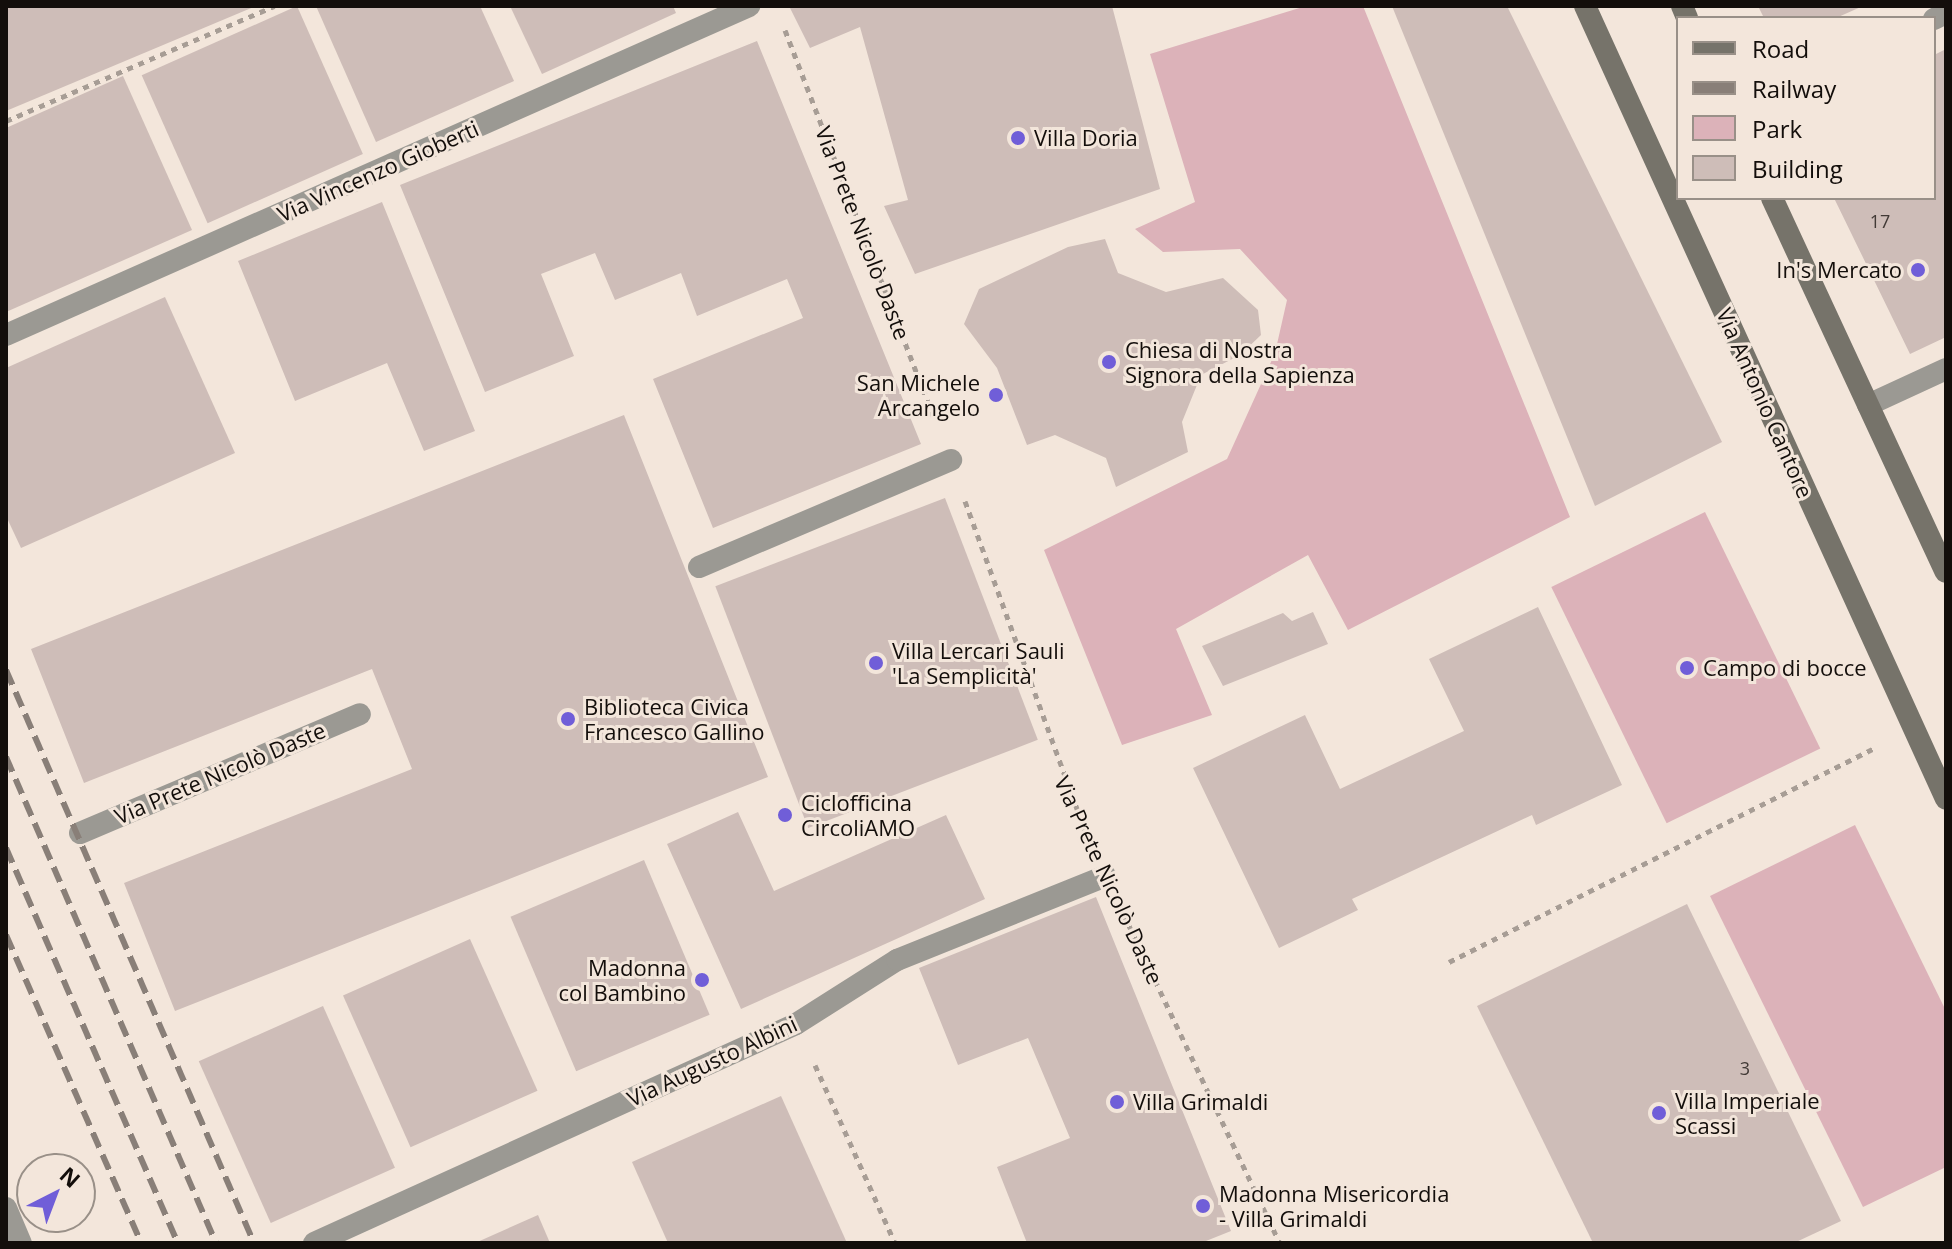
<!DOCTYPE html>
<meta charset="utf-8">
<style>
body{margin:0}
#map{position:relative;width:1952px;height:1249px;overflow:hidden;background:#f3e6db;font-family:"Open Sans",sans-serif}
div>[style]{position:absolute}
.green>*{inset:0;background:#dcb2b9;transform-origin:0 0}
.building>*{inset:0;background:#cebdb8;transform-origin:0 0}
.path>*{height:5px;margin-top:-2.5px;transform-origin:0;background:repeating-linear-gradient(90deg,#a79d95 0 6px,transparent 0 12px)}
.service>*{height:22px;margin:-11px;padding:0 11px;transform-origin:11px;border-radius:11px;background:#9b9993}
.minor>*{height:22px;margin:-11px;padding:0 11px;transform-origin:11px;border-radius:11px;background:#9b9993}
.tertiary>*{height:22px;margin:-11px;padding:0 11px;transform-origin:11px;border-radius:11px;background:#9b9993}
.secondary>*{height:22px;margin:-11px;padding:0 11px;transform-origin:11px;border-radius:11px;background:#76736a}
.rail>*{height:6px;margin-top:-3px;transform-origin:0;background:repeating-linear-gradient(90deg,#897f78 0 16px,transparent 0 24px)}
.dots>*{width:22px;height:22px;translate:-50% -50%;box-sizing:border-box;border:4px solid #f3e6db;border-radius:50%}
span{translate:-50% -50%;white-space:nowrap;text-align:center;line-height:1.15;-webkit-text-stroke:6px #f3e6db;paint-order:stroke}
.number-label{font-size:18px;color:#423a36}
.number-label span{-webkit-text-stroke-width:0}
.poi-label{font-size:22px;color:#130e0b}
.left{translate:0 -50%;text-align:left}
.right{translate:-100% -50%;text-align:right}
.street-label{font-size:22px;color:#130e0b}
.frame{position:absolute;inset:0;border:8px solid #130e0b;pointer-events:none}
.legend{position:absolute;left:1676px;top:16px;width:260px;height:184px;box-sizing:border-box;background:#f3e6db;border:2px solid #999088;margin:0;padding:10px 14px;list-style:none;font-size:24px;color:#130e0b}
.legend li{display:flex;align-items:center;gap:16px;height:40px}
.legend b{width:40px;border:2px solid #999088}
.north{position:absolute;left:16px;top:1153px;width:80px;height:80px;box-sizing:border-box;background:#f3e6db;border:2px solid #999088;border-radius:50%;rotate:42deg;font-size:22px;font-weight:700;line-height:32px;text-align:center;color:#130e0b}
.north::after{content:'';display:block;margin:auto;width:28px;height:36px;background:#705ed8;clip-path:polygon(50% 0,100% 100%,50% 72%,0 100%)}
</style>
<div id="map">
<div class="green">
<i style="clip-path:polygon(1306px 6px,1363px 6px,1570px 517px,1348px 630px,1308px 555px,1176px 629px,1212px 715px,1122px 745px,1044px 550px,1227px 459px,1275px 353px,1287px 300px,1240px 249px,1163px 252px,1135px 229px,1195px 202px,1150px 54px)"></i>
<i style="left:1705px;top:512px;width:263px;height:171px;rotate:64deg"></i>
<i style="clip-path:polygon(1855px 825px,1946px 1011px,1946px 1167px,1863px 1207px,1710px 896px)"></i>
</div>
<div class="building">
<i style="clip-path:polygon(6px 6px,256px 6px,6px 111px)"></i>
<i style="left:297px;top:6px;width:162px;height:170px;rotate:66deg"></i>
<i style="clip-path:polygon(316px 6px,480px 6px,514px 81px,376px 142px)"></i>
<i style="clip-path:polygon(510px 6px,673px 6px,676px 13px,542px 74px)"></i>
<i style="clip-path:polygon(789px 6px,1112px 6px,1160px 189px,915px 274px,884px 206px,908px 200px,860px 27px,810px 48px)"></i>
<i style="clip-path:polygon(1392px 6px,1507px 6px,1722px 442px,1595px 506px)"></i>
<i style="clip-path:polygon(1758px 6px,1863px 6px,1836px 18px,1764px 18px)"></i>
<i style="clip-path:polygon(757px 41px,921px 444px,713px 528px,653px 379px,803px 318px,787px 279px,697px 316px,681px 273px,615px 300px,595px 253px,541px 274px,574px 356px,485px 392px,400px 185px)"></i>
<i style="clip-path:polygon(1946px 49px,1946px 337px,1910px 354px,1834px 198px,1934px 198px,1934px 55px)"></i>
<i style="clip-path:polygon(123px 76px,192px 230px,6px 312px,6px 128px)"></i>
<i style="clip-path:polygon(382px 202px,475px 431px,424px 451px,387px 363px,295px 401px,238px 261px)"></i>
<i style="clip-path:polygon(1105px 239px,1118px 273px,1166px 292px,1223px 278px,1258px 310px,1261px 335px,1240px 355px,1201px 375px,1182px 422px,1188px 452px,1116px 487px,1106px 458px,1055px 435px,1027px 445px,997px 368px,964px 324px,979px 289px,1068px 247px)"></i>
<i style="clip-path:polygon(165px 297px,235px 453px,21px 548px,6px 516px,6px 368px)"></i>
<i style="clip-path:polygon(624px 415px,768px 777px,175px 1011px,124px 883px,412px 769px,372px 669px,84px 783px,31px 649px)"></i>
<i style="left:945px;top:498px;width:259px;height:246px;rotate:69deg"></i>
<i style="clip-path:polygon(1538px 607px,1622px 785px,1536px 825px,1532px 815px,1352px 899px,1358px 910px,1279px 948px,1193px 768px,1305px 715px,1340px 789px,1464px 731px,1429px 659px)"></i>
<i style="clip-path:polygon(1313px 612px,1328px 644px,1223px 686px,1202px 646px,1283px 613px,1292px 621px)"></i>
<i style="clip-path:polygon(738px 812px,774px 891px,946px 815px,985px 899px,741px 1009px,667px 844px)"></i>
<i style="left:644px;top:860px;width:168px;height:145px;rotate:67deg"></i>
<i style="clip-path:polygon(1096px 897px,1231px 1231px,1201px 1243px,1027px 1243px,997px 1167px,1070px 1138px,1028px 1038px,958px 1065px,919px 968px)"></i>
<i style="clip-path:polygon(1687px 904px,1841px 1221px,1794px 1243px,1593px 1243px,1477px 1006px)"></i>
<i style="left:470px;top:939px;width:166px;height:139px;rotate:66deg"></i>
<i style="left:323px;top:1006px;width:177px;height:136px;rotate:66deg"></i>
<i style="clip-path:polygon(781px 1096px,847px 1243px,668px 1243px,632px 1162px)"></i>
<i style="clip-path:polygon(538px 1215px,550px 1243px,475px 1243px)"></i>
</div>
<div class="path">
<i style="left:785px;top:30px;width:418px;rotate:69deg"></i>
<i style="left:6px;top:121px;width:292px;rotate:-23.2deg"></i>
<i style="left:965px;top:501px;width:357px;rotate:70deg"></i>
<i style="left:1124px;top:915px;width:363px;rotate:64.6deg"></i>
<i style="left:1449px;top:962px;width:474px;rotate:-26.7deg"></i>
<i style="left:815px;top:1065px;width:195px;rotate:65.8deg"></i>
</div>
<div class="service">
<i style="left:1934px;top:19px;width:13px;rotate:-27deg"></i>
<i style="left:1868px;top:405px;width:86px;rotate:-24.8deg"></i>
<i style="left:699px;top:567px;width:274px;rotate:-23deg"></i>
<i style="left:80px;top:833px;width:304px;rotate:-23deg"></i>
</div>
<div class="minor">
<i style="left:6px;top:335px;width:813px;rotate:-23.88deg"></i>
<i style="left:314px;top:1243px;width:529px;rotate:-24.43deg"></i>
<i style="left:796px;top:1024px;width:120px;rotate:-32.4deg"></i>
<i style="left:897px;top:960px;width:225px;rotate:-21.9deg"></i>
</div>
<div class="tertiary">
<i style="left:6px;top:1208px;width:38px;rotate:67deg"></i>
</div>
<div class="secondary">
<i style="left:1585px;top:6px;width:871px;rotate:65.52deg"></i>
<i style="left:1682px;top:6px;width:13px;rotate:67deg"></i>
<i style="left:1772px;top:198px;width:412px;rotate:65.1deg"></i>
</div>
<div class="rail">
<i style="left:6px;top:670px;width:624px;rotate:66.6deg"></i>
<i style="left:6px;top:757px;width:529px;rotate:66.63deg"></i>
<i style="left:6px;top:848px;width:431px;rotate:66.5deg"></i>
<i style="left:6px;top:935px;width:336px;rotate:66.3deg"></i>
</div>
<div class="dots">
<i style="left:1018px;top:138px;background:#705ed8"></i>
<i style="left:1918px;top:270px;background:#705ed8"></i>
<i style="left:1109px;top:362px;background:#705ed8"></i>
<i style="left:996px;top:395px;background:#705ed8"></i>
<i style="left:876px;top:663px;background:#705ed8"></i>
<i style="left:1687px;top:668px;background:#705ed8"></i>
<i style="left:568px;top:719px;background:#705ed8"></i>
<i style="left:785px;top:815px;background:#705ed8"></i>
<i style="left:702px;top:980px;background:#705ed8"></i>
<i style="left:1117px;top:1102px;background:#705ed8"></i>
<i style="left:1659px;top:1113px;background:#705ed8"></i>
<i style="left:1203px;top:1206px;background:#705ed8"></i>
</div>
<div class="number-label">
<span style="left:1880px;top:221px">17</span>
<span style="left:1745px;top:1068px">3</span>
</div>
<div class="poi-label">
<span class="left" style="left:1034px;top:138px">Villa Doria</span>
<span class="right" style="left:1902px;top:270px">In's Mercato</span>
<span class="left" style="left:1125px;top:362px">Chiesa di Nostra<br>Signora della Sapienza</span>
<span class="right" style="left:980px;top:395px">San Michele<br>Arcangelo</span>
<span class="left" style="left:892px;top:663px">Villa Lercari Sauli<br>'La Semplicità'</span>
<span class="left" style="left:1703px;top:668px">Campo di bocce</span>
<span class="left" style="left:584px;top:719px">Biblioteca Civica<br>Francesco Gallino</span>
<span class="left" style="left:801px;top:815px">Ciclofficina<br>CircoliAMO</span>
<span class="right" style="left:686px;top:980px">Madonna<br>col Bambino</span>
<span class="left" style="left:1675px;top:1113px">Villa Imperiale<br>Scassi</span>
<span class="left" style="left:1133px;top:1102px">Villa Grimaldi</span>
<span class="left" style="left:1219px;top:1206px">Madonna Misericordia<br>- Villa Grimaldi</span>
</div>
<div class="street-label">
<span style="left:378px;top:171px;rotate:-24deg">Via Vincenzo Gioberti</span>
<span style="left:863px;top:233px;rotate:69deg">Via Prete Nicolò Daste</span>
<span style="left:1765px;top:403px;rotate:66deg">Via Antonio Cantore</span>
<span style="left:220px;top:773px;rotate:-23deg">Via Prete Nicolò Daste</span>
<span style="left:1109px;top:880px;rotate:65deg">Via Prete Nicolò Daste</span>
<span style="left:712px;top:1061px;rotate:-25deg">Via Augusto Albini</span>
</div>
<div class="frame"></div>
<ul class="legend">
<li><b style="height:10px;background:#76736a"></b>Road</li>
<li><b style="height:10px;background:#897f78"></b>Railway</li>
<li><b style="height:22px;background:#dcb2b9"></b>Park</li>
<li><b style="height:22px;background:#cebdb8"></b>Building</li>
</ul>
<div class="north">N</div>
</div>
